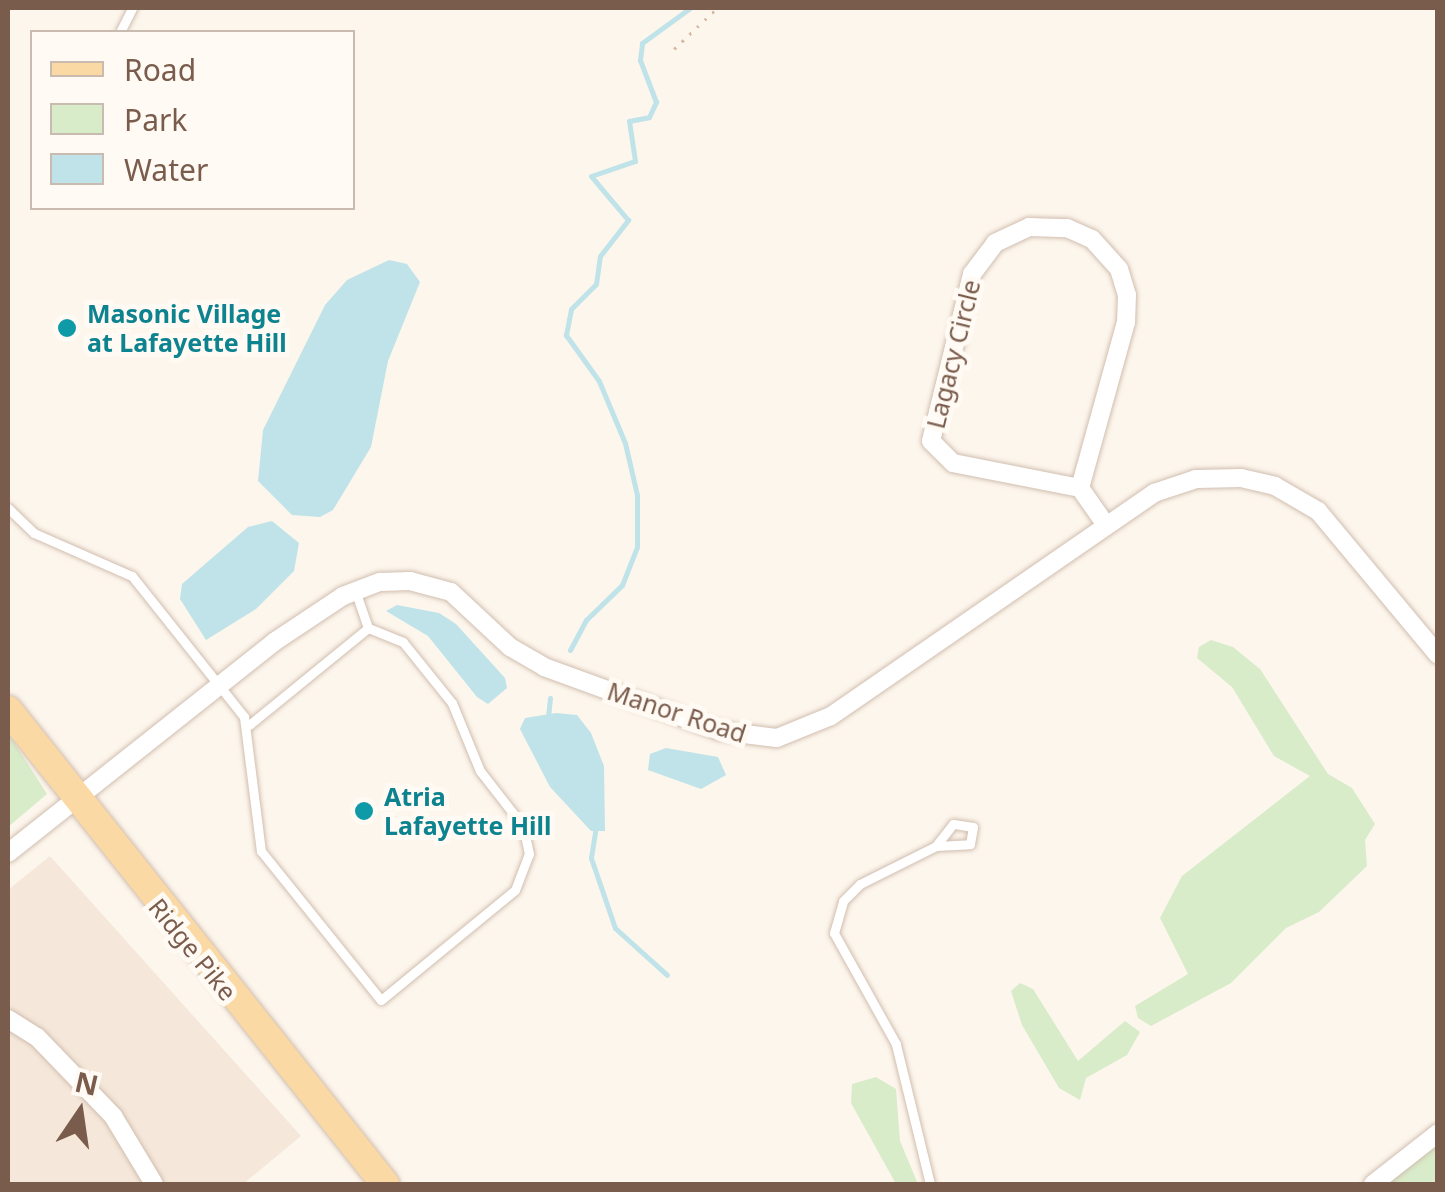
<!DOCTYPE html>
<style>
body{margin:0}
#map{position:relative;width:1445px;height:1192px;overflow:hidden;background:#fdf6ec;font-family:"Noto Sans",sans-serif}
div>[style]{position:absolute}
.residential>*{inset:0;background:#f5e8da}
.green>*{inset:0;background:#d8ecc9}
.water>*{inset:0;background:#bfe3e8}
.stream>*{height:5px;margin:-2.5px;padding:0 2.5px;transform-origin:2.5px;border-radius:2.5px;background:#bfe3e8}
.path>*{height:2.5px;margin-top:-1.25px;transform-origin:0;background:repeating-linear-gradient(90deg,#d9b8a5 0 2.5px,transparent 0 10.5px)}
.roads{filter:drop-shadow(0 0 2px #d1beb0) drop-shadow(0 0 2px #d1beb0)}
.lane>*{height:9px;margin:-4.5px;padding:0 4.5px;transform-origin:4.5px;border-radius:4.5px;background:#fff}
.street>*{height:18px;margin:-9px;padding:0 9px;transform-origin:9px;border-radius:9px;background:#fff}
.primary>*{height:28px;margin:-14px;padding:0 14px;transform-origin:14px;border-radius:14px;background:#fbd9a5}
.dots>*{width:28px;height:28px;translate:-50% -50%;box-sizing:border-box;border:5px solid #fffaf3;border-radius:50%}
span{translate:-50% -50%;white-space:nowrap;text-align:center;line-height:1.15;-webkit-text-stroke:10px #fffaf3;paint-order:stroke}
.culture-label{font-size:25px;color:#0d838f;font-weight:700}
.left{translate:0 -50%;text-align:left}
.street-label{font-size:25px;color:#7a5c4d}
.frame{position:absolute;inset:0;border:10px solid #7a5c4d;pointer-events:none}
.legend{position:absolute;left:30px;top:30px;width:325px;height:180px;box-sizing:border-box;background:#fffaf3;border:2px solid #cabbb1;margin:0;padding:12px 18px;list-style:none;font-size:30px;color:#7a5c4d}
.legend li{display:flex;align-items:center;gap:20px;height:50px}
.legend b{width:50px;border:2px solid #cabbb1}
.north{position:absolute;left:30px;top:1062px;width:100px;height:100px;-webkit-text-stroke:8px #fffaf3;paint-order:stroke;rotate:13deg;font-size:28px;font-weight:700;line-height:40px;text-align:center;color:#7a5c4d}
.north::after{content:'';display:block;margin:auto;width:35px;height:45px;background:#7a5c4d;clip-path:polygon(50% 0,100% 100%,50% 72%,0 100%)}
</style>
<div id="map">
<div class="residential">
<i style="clip-path:polygon(50px 856px,301px 1136px,243px 1184px,8px 1184px,8px 890px)"></i>
</div>
<div class="green">
<i style="clip-path:polygon(1211px 640px,1233px 647px,1260px 669px,1328px 774px,1352px 788px,1375px 824px,1365px 840px,1367px 866px,1319px 912px,1286px 928px,1231px 983px,1151px 1026px,1138px 1018px,1135px 1006px,1188px 974px,1160px 918px,1182px 876px,1310px 776px,1274px 756px,1232px 687px,1197px 658px,1199px 647px)"></i>
<i style="clip-path:polygon(8px 733px,47px 794px,8px 827px)"></i>
<i style="clip-path:polygon(1020px 983px,1033px 989px,1078px 1061px,1125px 1021px,1140px 1032px,1127px 1055px,1086px 1078px,1080px 1100px,1059px 1088px,1022px 1025px,1011px 991px)"></i>
<i style="clip-path:polygon(876px 1077px,896px 1089px,900px 1141px,918px 1184px,896px 1184px,851px 1103px,852px 1084px)"></i>
<i style="clip-path:polygon(1437px 1143px,1437px 1184px,1383px 1184px)"></i>
</div>
<div class="water">
<i style="clip-path:polygon(389px 260px,407px 264px,420px 282px,388px 361px,371px 447px,333px 510px,320px 517px,292px 515px,258px 481px,263px 430px,325px 305px,347px 280px)"></i>
<i style="clip-path:polygon(272px 521px,299px 543px,294px 571px,256px 609px,206px 640px,180px 599px,182px 584px,248px 527px)"></i>
<i style="clip-path:polygon(397px 605px,439px 613px,456px 624px,505px 678px,507px 688px,488px 704px,477px 697px,428px 636px,386px 611px)"></i>
<i style="clip-path:polygon(556px 713px,577px 715px,591px 733px,604px 766px,605px 831px,591px 831px,550px 787px,520px 729px,525px 718px)"></i>
<i style="clip-path:polygon(666px 748px,718px 757px,726px 775px,701px 789px,648px 770px,650px 754px)"></i>
</div>
<div class="stream">
<i style="left:570px;top:650px;width:34px;rotate:-62deg"></i>
<i style="left:586px;top:620px;width:50px;rotate:-44.2deg"></i>
<i style="left:622px;top:585px;width:41px;rotate:-68.5deg"></i>
<i style="left:637px;top:547px;width:52px;rotate:-90deg"></i>
<i style="left:637px;top:495px;width:53px;rotate:-103deg"></i>
<i style="left:625px;top:443px;width:67px;rotate:-112.8deg"></i>
<i style="left:599px;top:381px;width:57px;rotate:-125.7deg"></i>
<i style="left:566px;top:335px;width:26px;rotate:-79deg"></i>
<i style="left:571px;top:309px;width:35px;rotate:-45deg"></i>
<i style="left:596px;top:284px;width:28px;rotate:-82deg"></i>
<i style="left:600px;top:256px;width:46px;rotate:-52.1deg"></i>
<i style="left:628px;top:220px;width:57px;rotate:-130.1deg"></i>
<i style="left:591px;top:176px;width:46px;rotate:-18.8deg"></i>
<i style="left:635px;top:161px;width:40px;rotate:-98.5deg"></i>
<i style="left:629px;top:121px;width:20px;rotate:-11deg"></i>
<i style="left:649px;top:117px;width:17px;rotate:-65deg"></i>
<i style="left:656px;top:102px;width:45px;rotate:-110.9deg"></i>
<i style="left:640px;top:60px;width:17px;rotate:-83deg"></i>
<i style="left:642px;top:43px;width:59px;rotate:-36.1deg"></i>
<i style="left:548px;top:717px;width:19px;rotate:-84deg"></i>
<i style="left:596px;top:826px;width:32px;rotate:99deg"></i>
<i style="left:591px;top:858px;width:74px;rotate:71.1deg"></i>
<i style="left:615px;top:928px;width:70px;rotate:42.1deg"></i>
</div>
<div class="path">
<i style="left:674px;top:49px;width:59px;rotate:-43.6deg"></i>
</div>
<div class="roads">
<div class="lane">
<i style="left:120px;top:32px;width:27px;rotate:-63deg"></i>
<i style="left:8px;top:508px;width:36px;rotate:44deg"></i>
<i style="left:34px;top:533px;width:107px;rotate:23.7deg"></i>
<i style="left:132px;top:576px;width:180px;rotate:51.5deg"></i>
<i style="left:244px;top:717px;width:135px;rotate:82.8deg"></i>
<i style="left:261px;top:851px;width:191px;rotate:51.2deg"></i>
<i style="left:381px;top:1000px;width:173px;rotate:-39.4deg"></i>
<i style="left:515px;top:890px;width:39px;rotate:-69deg"></i>
<i style="left:529px;top:854px;width:29px;rotate:-102deg"></i>
<i style="left:523px;top:826px;width:70px;rotate:-128deg"></i>
<i style="left:480px;top:771px;width:74px;rotate:-112.4deg"></i>
<i style="left:452px;top:703px;width:78px;rotate:-128.8deg"></i>
<i style="left:403px;top:642px;width:38px;rotate:-158deg"></i>
<i style="left:368px;top:628px;width:40px;rotate:-108.9deg"></i>
<i style="left:249px;top:725px;width:154px;rotate:-39.2deg"></i>
<i style="left:930px;top:1184px;width:144px;rotate:-103.7deg"></i>
<i style="left:896px;top:1044px;width:127px;rotate:-119.2deg"></i>
<i style="left:834px;top:933px;width:33px;rotate:-74deg"></i>
<i style="left:843px;top:901px;width:24px;rotate:-45deg"></i>
<i style="left:860px;top:884px;width:85px;rotate:-26.6deg"></i>
<i style="left:936px;top:846px;width:34px;rotate:-3deg"></i>
<i style="left:970px;top:844px;width:17px;rotate:-80deg"></i>
<i style="left:973px;top:827px;width:20px;rotate:-171deg"></i>
<i style="left:953px;top:824px;width:28px;rotate:128deg"></i>
</div>
<div class="street">
<i style="left:1029px;top:227px;width:38px;rotate:2deg"></i>
<i style="left:1067px;top:228px;width:27px;rotate:24deg"></i>
<i style="left:1092px;top:239px;width:40px;rotate:48deg"></i>
<i style="left:1119px;top:269px;width:27px;rotate:73deg"></i>
<i style="left:1127px;top:295px;width:27px;rotate:92deg"></i>
<i style="left:1126px;top:322px;width:172px;rotate:105.5deg"></i>
<i style="left:1080px;top:488px;width:129px;rotate:-168.9deg"></i>
<i style="left:953px;top:463px;width:31px;rotate:-135deg"></i>
<i style="left:931px;top:441px;width:172px;rotate:-76.2deg"></i>
<i style="left:972px;top:274px;width:39px;rotate:-53deg"></i>
<i style="left:995px;top:243px;width:38px;rotate:-25deg"></i>
<i style="left:1080px;top:488px;width:45px;rotate:54.9deg"></i>
<i style="left:8px;top:853px;width:340px;rotate:-38.4deg"></i>
<i style="left:274px;top:642px;width:83px;rotate:-33.7deg"></i>
<i style="left:343px;top:596px;width:40px;rotate:-21deg"></i>
<i style="left:380px;top:582px;width:30px;rotate:-2deg"></i>
<i style="left:410px;top:581px;width:42px;rotate:15deg"></i>
<i style="left:451px;top:592px;width:81px;rotate:43deg"></i>
<i style="left:510px;top:647px;width:39px;rotate:30deg"></i>
<i style="left:544px;top:667px;width:187px;rotate:20deg"></i>
<i style="left:720px;top:731px;width:57px;rotate:7deg"></i>
<i style="left:777px;top:738px;width:58px;rotate:-22.2deg"></i>
<i style="left:831px;top:716px;width:393px;rotate:-34.6deg"></i>
<i style="left:1154px;top:493px;width:44px;rotate:-18.4deg"></i>
<i style="left:1196px;top:479px;width:45px;rotate:-1.3deg"></i>
<i style="left:1241px;top:478px;width:35px;rotate:13deg"></i>
<i style="left:1275px;top:486px;width:50px;rotate:30.2deg"></i>
<i style="left:1318px;top:511px;width:187px;rotate:50.2deg"></i>
<i style="left:8px;top:1019px;width:34px;rotate:32deg"></i>
<i style="left:37px;top:1037px;width:110px;rotate:46.1deg"></i>
<i style="left:113px;top:1116px;width:79px;rotate:58.9deg"></i>
<i style="left:1373px;top:1184px;width:83px;rotate:-38.1deg"></i>
</div>
<div class="primary">
<i style="left:8px;top:710px;width:606px;rotate:51.5deg"></i>
</div>
</div>
<div class="dots">
<i style="left:67px;top:328px;background:#0f9aa8"></i>
<i style="left:364px;top:811px;background:#0f9aa8"></i>
</div>
<div class="culture-label">
<span class="left" style="left:87px;top:328px">Masonic Village<br>at Lafayette Hill</span>
<span class="left" style="left:384px;top:811px">Atria<br>Lafayette Hill</span>
</div>
<div class="street-label">
<span style="left:953px;top:354px;rotate:-76deg">Lagacy Circle</span>
<span style="left:677px;top:712px;rotate:18deg">Manor Road</span>
<span style="left:193px;top:949px;rotate:51deg">Ridge Pike</span>
</div>
<div class="frame"></div>
<ul class="legend">
<li><b style="height:12px;background:#fbd9a5"></b>Road</li>
<li><b style="height:28px;background:#d8ecc9"></b>Park</li>
<li><b style="height:28px;background:#bfe3e8"></b>Water</li>
</ul>
<div class="north">N</div>
</div>
